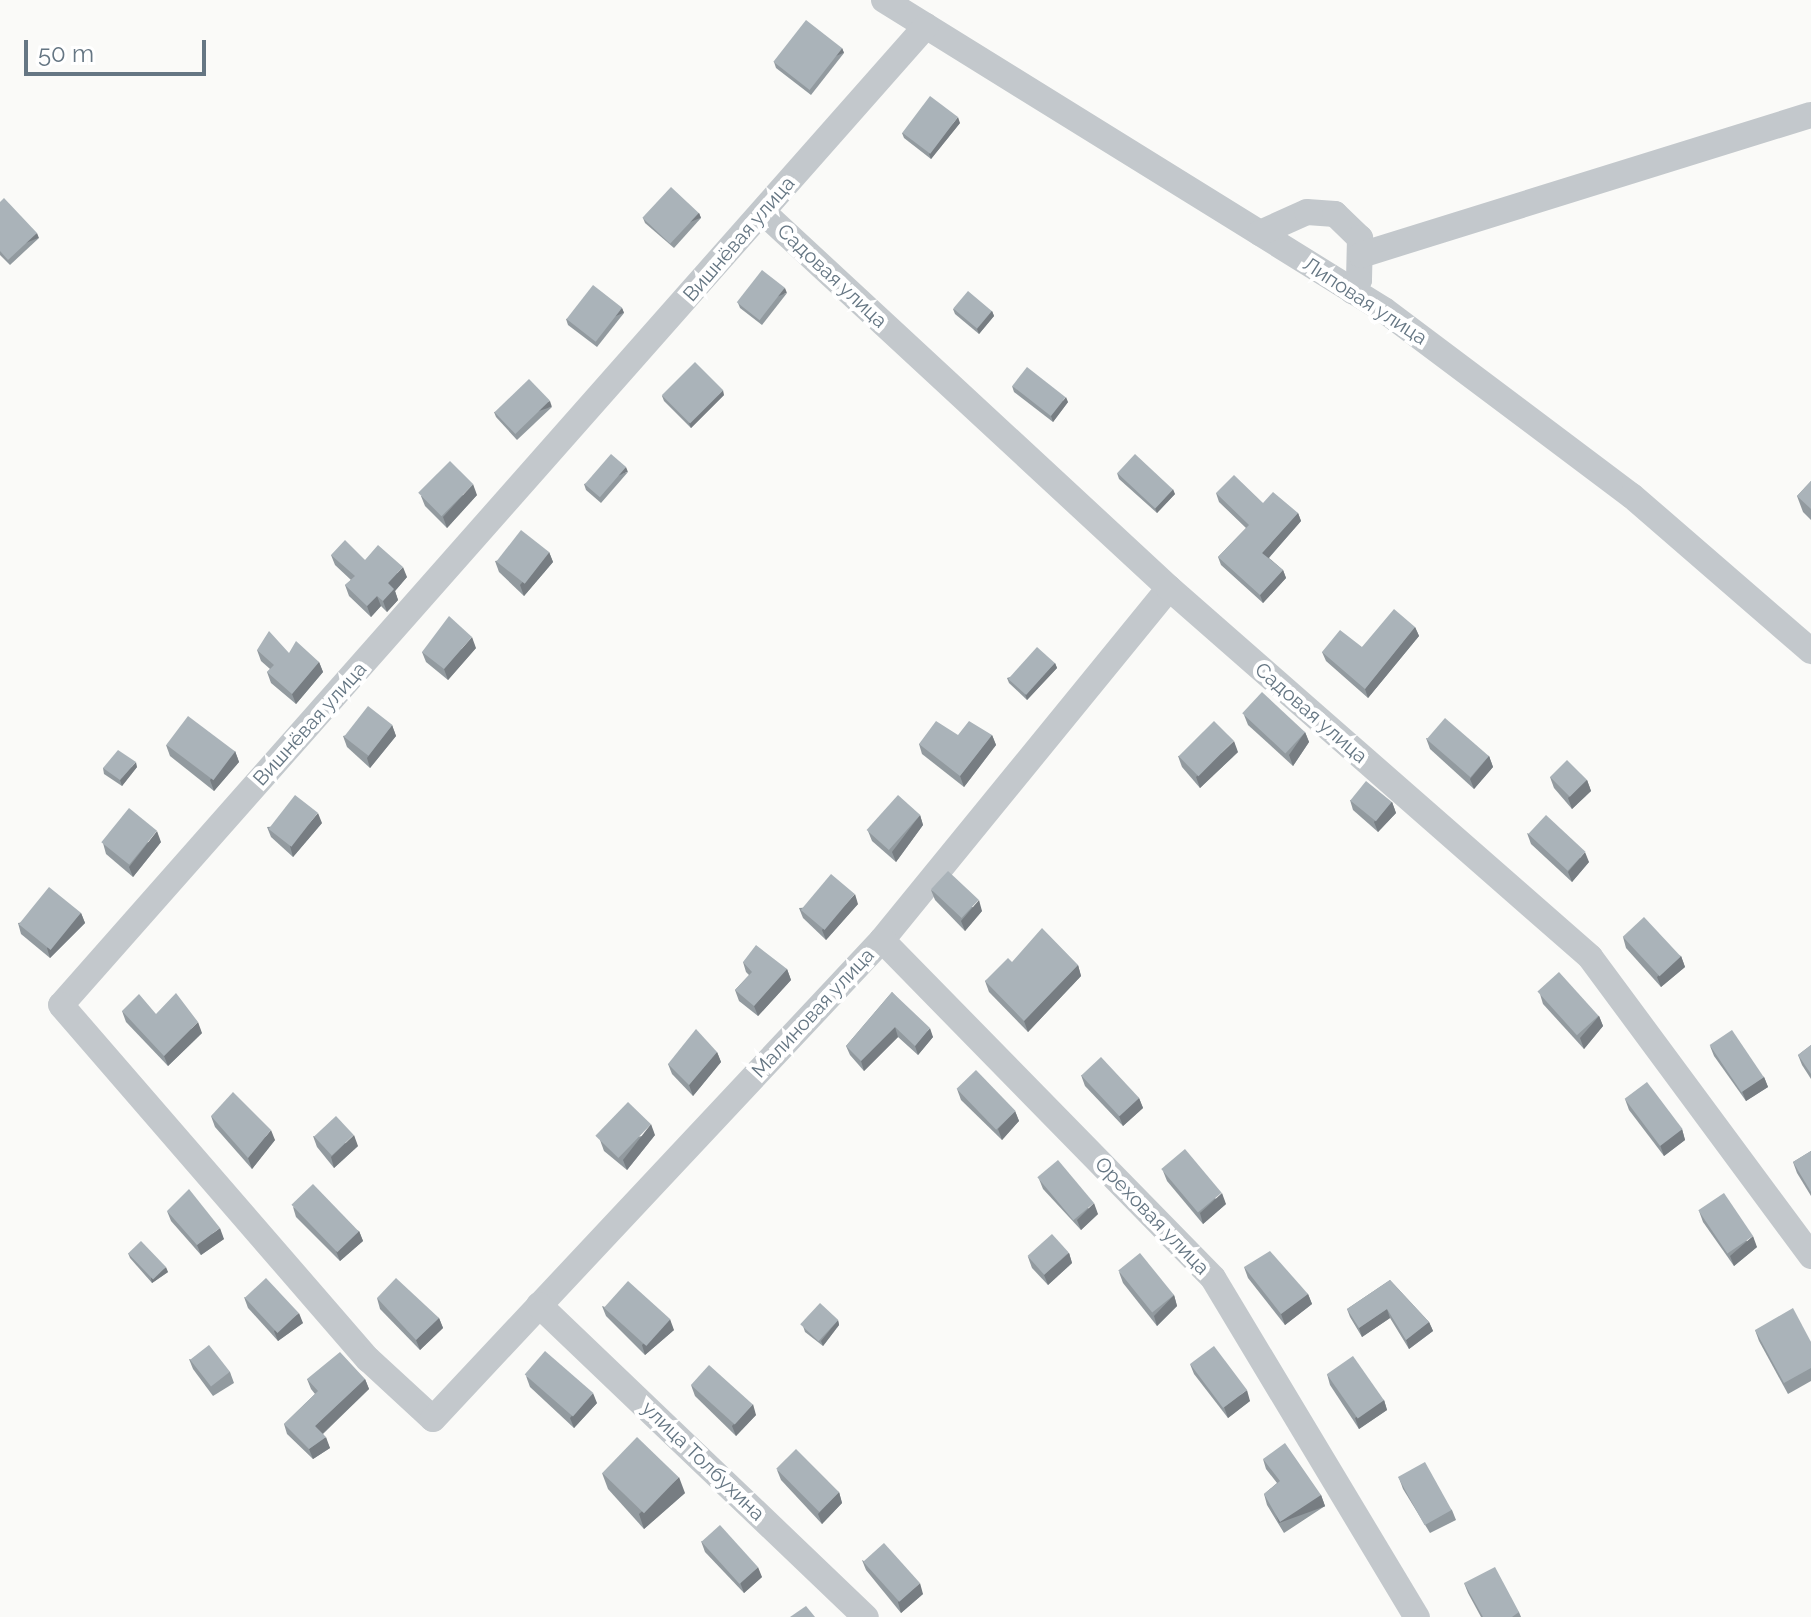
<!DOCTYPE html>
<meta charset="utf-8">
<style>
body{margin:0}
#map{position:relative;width:1811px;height:1617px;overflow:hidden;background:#fafaf8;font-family:Raleway,sans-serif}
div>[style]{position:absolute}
.minor>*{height:26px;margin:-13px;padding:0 13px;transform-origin:13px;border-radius:13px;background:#c3c8cc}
.wall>*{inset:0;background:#929a9f}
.shaded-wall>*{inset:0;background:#777d82;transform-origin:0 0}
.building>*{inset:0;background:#aab3b9;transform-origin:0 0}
span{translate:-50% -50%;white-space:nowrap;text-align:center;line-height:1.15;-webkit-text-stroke:8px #fff;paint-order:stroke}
.street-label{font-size:20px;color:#657683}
.scale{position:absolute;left:24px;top:40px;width:182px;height:36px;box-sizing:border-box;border:4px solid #657683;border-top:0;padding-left:10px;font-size:24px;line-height:28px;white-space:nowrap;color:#657683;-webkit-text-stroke:6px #fff;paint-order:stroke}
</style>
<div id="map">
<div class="minor">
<i style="left:884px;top:0;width:588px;rotate:31.8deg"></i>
<i style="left:1384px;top:310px;width:310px;rotate:36.9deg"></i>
<i style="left:1632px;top:496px;width:237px;rotate:40.9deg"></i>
<i style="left:926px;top:26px;width:1306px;rotate:131.46deg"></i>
<i style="left:61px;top:1005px;width:469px;rotate:49.1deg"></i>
<i style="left:368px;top:1359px;width:88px;rotate:42.7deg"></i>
<i style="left:433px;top:1419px;width:657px;rotate:-46.85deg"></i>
<i style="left:882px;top:940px;width:454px;rotate:-50.8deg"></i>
<i style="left:763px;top:212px;width:553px;rotate:42.8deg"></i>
<i style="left:1169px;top:588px;width:560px;rotate:41.23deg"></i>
<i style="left:1590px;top:957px;width:372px;rotate:53.5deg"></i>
<i style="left:1260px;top:233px;width:51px;rotate:-24.1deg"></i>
<i style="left:1307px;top:212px;width:28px;rotate:4deg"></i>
<i style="left:1335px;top:214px;width:35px;rotate:44deg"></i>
<i style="left:1360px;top:238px;width:42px;rotate:91.4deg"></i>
<i style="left:1359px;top:280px;width:13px;rotate:119deg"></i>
<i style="left:1361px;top:255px;width:471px;rotate:-17.3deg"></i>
<i style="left:882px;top:940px;width:473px;rotate:45.6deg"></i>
<i style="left:1213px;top:1278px;width:396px;rotate:59deg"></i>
<i style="left:539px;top:1305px;width:452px;rotate:43.7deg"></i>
</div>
<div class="wall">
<i style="clip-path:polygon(842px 48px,844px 53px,811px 95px,776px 68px,774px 62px)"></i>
<i style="clip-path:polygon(960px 123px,931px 159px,904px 138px,902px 133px)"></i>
<i style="clip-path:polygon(0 202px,39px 238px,10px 265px,0 255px)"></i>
<i style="clip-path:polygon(699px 213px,701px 218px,674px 248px,645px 223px,643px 218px)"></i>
<i style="clip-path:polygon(787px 293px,762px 325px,740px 308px,738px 303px)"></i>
<i style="clip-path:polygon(622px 308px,624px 313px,597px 347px,568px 325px,566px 319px)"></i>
<i style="clip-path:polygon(953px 309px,992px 311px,994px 316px,979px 334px,955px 314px)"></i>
<i style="clip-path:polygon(1012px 386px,1068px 402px,1053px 422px,1014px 392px)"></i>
<i style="clip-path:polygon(724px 395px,691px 428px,664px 401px,662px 396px)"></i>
<i style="clip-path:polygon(552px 407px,517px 440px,496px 417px,494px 412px)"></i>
<i style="clip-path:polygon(628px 472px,601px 503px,586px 490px,584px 484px)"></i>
<i style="clip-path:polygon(1117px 473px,1175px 494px,1157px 513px,1119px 479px)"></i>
<i style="clip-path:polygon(1811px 481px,1811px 520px,1803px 512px,1797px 496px)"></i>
<i style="clip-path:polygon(1216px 493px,1263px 503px,1298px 513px,1301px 521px,1269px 558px,1283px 570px,1286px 578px,1263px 603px,1221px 565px,1218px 557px,1246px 528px,1219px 502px)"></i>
<i style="clip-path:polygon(477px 495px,447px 528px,425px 506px,421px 496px)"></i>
<i style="clip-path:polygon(549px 552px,553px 562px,524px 596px,499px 572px,495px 561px)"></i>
<i style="clip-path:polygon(331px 555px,365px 560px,407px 577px,395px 591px,398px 600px,387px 612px,381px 606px,371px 617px,349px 596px,345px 585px,351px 580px,335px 565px)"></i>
<i style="clip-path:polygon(1415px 627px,1419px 636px,1368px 698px,1326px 661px,1322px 652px,1362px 647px)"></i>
<i style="clip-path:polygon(476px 648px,448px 680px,426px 662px,422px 652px)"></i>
<i style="clip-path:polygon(257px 650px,289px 653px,319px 662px,323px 672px,296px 704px,271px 683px,267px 672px,270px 669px,261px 661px)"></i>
<i style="clip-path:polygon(1055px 663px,1057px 668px,1027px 700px,1009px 683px,1007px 678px)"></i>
<i style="clip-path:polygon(1244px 715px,1305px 732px,1309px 742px,1293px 766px,1248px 725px)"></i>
<i style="clip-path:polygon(392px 725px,396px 736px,370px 768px,347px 747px,343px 736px)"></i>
<i style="clip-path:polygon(958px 735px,992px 735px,996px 745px,964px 787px,922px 754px,919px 744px)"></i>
<i style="clip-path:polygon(1426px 738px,1489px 756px,1493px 767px,1474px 789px,1430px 749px)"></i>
<i style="clip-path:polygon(166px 745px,235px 751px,239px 762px,214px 791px,170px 756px)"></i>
<i style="clip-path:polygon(1238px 752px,1200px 788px,1182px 767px,1178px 756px)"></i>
<i style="clip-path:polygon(137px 767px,122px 786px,104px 774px,103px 768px)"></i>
<i style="clip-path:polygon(1550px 777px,1587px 780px,1591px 791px,1572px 809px,1554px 788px)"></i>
<i style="clip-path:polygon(1350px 800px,1392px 802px,1396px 813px,1378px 832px,1353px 810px)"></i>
<i style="clip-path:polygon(920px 815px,923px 825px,896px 862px,872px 841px,868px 831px)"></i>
<i style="clip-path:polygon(322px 823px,293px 857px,271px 837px,267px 827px)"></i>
<i style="clip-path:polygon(1527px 833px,1589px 862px,1572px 882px,1531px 844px)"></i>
<i style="clip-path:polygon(161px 842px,133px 877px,106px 854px,103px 843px)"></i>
<i style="clip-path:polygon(931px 890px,982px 911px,965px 931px,935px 900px)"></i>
<i style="clip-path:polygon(858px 904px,826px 940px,803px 918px,799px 908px)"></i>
<i style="clip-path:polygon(81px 913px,85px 923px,50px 958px,21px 934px,18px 923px)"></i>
<i style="clip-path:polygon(1623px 937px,1681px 956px,1685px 967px,1661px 987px,1626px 948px)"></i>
<i style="clip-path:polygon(743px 962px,787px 969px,791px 980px,758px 1016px,739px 1001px,735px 990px,749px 975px,746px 972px)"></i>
<i style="clip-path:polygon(1012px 962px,1078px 965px,1081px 976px,1028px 1032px,989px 992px,985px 981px)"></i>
<i style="clip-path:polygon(892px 992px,933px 1037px,918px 1055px,898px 1037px,864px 1071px,850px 1055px,846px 1046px)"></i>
<i style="clip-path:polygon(1540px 994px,1599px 1016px,1603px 1026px,1584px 1049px,1543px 1004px)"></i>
<i style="clip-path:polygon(122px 1011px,156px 1014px,202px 1033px,168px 1066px,126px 1022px)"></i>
<i style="clip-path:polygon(1811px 1045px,1811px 1079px,1802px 1065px,1798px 1055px)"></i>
<i style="clip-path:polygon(1710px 1046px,1764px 1077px,1768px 1087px,1746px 1101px,1714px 1056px)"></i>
<i style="clip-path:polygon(717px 1052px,721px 1062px,693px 1096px,672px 1074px,668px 1064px)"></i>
<i style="clip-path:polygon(1081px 1075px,1139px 1098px,1143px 1108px,1123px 1126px,1085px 1086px)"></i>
<i style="clip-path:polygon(957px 1089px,1015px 1111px,1019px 1121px,1002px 1140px,961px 1100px)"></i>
<i style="clip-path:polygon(1625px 1099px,1682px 1129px,1685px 1140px,1664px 1156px,1629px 1110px)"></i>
<i style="clip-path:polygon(211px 1116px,275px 1140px,252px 1169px,215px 1127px)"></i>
<i style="clip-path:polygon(655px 1135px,627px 1170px,604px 1151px,600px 1140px)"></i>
<i style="clip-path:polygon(313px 1136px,358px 1146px,334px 1168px,317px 1147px)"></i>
<i style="clip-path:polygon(1811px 1151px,1811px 1196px,1797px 1173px,1793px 1162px)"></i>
<i style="clip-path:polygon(1163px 1171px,1226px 1204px,1203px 1224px,1167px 1181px)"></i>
<i style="clip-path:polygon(1039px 1179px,1098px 1214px,1081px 1230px,1043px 1189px)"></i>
<i style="clip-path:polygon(293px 1207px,359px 1231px,363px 1241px,340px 1261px,296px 1217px)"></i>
<i style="clip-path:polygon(167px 1211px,224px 1239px,201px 1255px,171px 1221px)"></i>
<i style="clip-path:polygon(1699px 1211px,1757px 1247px,1734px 1266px,1703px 1222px)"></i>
<i style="clip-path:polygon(128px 1253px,168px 1272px,152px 1283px,130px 1258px)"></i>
<i style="clip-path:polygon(1069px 1253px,1072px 1263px,1048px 1285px,1032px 1268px,1028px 1257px)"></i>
<i style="clip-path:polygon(1244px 1267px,1308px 1294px,1312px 1304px,1285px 1325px,1248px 1278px)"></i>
<i style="clip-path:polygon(1119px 1272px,1174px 1295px,1177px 1306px,1157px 1326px,1123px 1283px)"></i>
<i style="clip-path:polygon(1390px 1280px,1429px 1322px,1433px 1331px,1409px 1349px,1390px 1318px,1362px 1337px,1350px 1317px,1347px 1309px)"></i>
<i style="clip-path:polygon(244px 1297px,303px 1323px,278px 1341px,248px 1308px)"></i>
<i style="clip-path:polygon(377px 1298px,439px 1318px,443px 1328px,420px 1350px,380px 1309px)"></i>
<i style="clip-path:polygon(602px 1306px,674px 1330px,645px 1355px,606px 1316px)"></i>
<i style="clip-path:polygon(838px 1320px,839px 1325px,823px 1346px,805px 1332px,803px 1326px)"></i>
<i style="clip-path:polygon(1755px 1330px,1811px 1342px,1811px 1381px,1788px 1394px,1759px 1341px)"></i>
<i style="clip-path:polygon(189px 1359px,230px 1372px,234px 1383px,213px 1396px,193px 1369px)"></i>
<i style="clip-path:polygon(1190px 1364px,1250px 1401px,1228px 1418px,1194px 1374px)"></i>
<i style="clip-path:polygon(1327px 1374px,1384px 1400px,1387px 1410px,1359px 1429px,1330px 1385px)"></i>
<i style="clip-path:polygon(526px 1376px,597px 1403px,574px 1428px,530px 1387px)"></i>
<i style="clip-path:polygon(307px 1379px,365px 1379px,369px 1389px,323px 1434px,330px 1448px,313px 1459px,287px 1434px,284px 1424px,315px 1394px,311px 1389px)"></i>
<i style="clip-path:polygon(691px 1385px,756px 1415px,736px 1436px,695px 1396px)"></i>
<i style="clip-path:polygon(1263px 1459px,1321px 1495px,1325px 1506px,1284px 1533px,1267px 1505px,1264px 1494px,1277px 1483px,1266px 1469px)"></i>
<i style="clip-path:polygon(777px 1470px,839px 1492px,842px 1503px,822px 1524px,781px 1480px)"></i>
<i style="clip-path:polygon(602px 1473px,685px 1493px,644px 1529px,608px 1489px)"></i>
<i style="clip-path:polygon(1399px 1478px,1452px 1510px,1456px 1520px,1430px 1533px,1403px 1489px)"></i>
<i style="clip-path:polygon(701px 1541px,762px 1577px,744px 1593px,705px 1552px)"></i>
<i style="clip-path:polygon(862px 1560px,923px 1594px,901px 1613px,866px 1570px)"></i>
<i style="clip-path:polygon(1464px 1583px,1519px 1612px,1521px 1617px,1481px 1617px,1468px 1593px)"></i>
</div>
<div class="shaded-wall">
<i style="left:842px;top:48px;width:5px;height:53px;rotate:68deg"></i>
<i style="clip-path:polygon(958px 117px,960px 123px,931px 159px,929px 154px)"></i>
<i style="left:699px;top:213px;width:5px;height:40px;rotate:68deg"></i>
<i style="left:37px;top:233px;width:5px;height:40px;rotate:68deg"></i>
<i style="left:785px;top:288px;width:5px;height:41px;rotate:68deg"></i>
<i style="left:622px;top:308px;width:5px;height:43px;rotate:68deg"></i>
<i style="clip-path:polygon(992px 311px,994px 316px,979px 334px,977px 329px)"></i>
<i style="clip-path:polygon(723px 390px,724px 395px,691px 428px,689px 423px)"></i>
<i style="clip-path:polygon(1066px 397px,1068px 402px,1053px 422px,1051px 416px)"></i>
<i style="left:550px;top:401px;width:6px;height:48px;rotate:72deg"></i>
<i style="left:626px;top:467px;width:5px;height:41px;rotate:68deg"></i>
<i style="clip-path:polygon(473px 484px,477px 495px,447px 528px,443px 517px)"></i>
<i style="clip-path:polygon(1173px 489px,1175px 494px,1157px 513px,1155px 508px)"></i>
<i style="clip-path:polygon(1298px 513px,1301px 521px,1265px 562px,1262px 553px)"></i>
<i style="clip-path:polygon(549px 552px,553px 562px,524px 596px,520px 585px)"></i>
<i style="clip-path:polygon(403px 567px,407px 577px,395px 591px,398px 600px,387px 612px,383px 601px,388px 583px)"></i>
<i style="clip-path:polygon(1283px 570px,1286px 578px,1263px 603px,1260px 595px)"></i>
<i style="clip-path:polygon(377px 596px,381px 606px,371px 617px,367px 606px)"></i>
<i style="clip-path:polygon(1415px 627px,1419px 636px,1368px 698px,1365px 689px)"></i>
<i style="clip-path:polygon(472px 637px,476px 648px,448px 680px,444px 669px)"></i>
<i style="clip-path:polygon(319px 662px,323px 672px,296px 704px,292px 694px)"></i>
<i style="clip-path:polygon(1055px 663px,1057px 668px,1027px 700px,1025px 694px)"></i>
<i style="clip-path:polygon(392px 725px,396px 736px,370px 768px,367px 758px)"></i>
<i style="clip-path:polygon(1305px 732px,1309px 742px,1293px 766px,1289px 755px)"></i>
<i style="clip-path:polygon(992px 735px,996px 745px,964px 787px,960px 776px)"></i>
<i style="clip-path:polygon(1234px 741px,1238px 752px,1200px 788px,1196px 777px)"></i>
<i style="clip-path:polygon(235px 751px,239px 762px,214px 791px,210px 780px)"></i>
<i style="clip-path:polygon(1489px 756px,1493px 767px,1474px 789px,1470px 779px)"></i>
<i style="clip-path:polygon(136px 762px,137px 767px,122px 786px,120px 780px)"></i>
<i style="clip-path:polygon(1587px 780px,1591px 791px,1572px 809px,1568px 798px)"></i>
<i style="clip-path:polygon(1392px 802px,1396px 813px,1378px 832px,1374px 822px)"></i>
<i style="clip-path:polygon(318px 813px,322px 823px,293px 857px,290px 846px)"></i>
<i style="clip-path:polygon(920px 815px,923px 825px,896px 862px,892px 852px)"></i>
<i style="clip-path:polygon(157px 831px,161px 842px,133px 877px,129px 867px)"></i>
<i style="clip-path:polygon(1585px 852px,1589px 862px,1572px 882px,1568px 872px)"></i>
<i style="clip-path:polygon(855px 894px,858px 904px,826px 940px,822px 930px)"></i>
<i style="clip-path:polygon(979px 900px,982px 911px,965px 931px,961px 921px)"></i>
<i style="clip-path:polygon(81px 913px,85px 923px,50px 958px,47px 948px)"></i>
<i style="clip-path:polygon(1681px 956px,1685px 967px,1661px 987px,1657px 977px)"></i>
<i style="clip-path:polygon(1078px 965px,1081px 976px,1028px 1032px,1024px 1021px)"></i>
<i style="clip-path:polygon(787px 969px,791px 980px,758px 1016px,754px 1006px)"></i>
<i style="clip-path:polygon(1599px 1016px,1603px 1026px,1584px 1049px,1580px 1038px)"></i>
<i style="clip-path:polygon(198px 1022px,202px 1033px,168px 1066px,164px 1056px)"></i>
<i style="clip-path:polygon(895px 1027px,898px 1037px,864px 1071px,861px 1061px)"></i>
<i style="clip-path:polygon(930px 1028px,933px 1037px,918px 1055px,915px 1046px)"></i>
<i style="clip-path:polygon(717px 1052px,721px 1062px,693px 1096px,689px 1085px)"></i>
<i style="clip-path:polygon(1764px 1077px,1768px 1087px,1746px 1101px,1742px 1091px)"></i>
<i style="clip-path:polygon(1139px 1098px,1143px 1108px,1123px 1126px,1119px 1116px)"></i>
<i style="clip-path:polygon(1015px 1111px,1019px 1121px,1002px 1140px,998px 1129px)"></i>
<i style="clip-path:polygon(651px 1124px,655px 1135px,627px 1170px,623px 1160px)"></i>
<i style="clip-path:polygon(1682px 1129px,1685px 1140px,1664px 1156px,1660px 1145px)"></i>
<i style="clip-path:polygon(271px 1130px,275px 1140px,252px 1169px,248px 1158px)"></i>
<i style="clip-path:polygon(354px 1135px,358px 1146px,334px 1168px,331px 1157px)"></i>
<i style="clip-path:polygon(1222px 1193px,1226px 1204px,1203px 1224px,1200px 1213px)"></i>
<i style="clip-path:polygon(1094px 1203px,1098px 1214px,1081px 1230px,1077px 1220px)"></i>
<i style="clip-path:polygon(220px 1228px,224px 1239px,201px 1255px,197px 1245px)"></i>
<i style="clip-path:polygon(359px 1231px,363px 1241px,340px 1261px,336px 1251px)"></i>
<i style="clip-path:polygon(1753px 1236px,1757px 1247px,1734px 1266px,1730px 1256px)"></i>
<i style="clip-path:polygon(1069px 1253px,1072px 1263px,1048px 1285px,1044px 1275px)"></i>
<i style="clip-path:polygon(166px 1267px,168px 1272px,152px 1283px,151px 1278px)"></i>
<i style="clip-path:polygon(1308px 1294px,1312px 1304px,1285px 1325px,1281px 1314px)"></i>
<i style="clip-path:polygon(1174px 1295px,1177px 1306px,1157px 1326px,1154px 1316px)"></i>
<i style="clip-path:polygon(1387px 1309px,1390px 1318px,1362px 1337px,1359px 1328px)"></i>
<i style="clip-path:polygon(299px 1313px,303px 1323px,278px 1341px,274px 1331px)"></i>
<i style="clip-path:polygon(439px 1318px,443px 1328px,420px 1350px,416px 1340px)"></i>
<i style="clip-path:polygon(670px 1319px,674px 1330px,645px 1355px,642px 1345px)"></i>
<i style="clip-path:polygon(838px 1320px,839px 1325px,823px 1346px,821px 1341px)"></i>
<i style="clip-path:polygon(1429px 1322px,1433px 1331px,1409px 1349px,1406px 1340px)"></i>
<i style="clip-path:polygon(365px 1379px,369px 1389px,319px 1437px,315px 1426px)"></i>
<i style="clip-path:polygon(1247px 1390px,1250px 1401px,1228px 1418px,1224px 1407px)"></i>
<i style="clip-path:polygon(593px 1393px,597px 1403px,574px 1428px,570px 1418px)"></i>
<i style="clip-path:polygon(1384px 1400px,1387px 1410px,1359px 1429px,1355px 1418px)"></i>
<i style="clip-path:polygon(753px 1404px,756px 1415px,736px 1436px,732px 1426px)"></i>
<i style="clip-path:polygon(326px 1437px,330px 1448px,313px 1459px,309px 1449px)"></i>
<i style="clip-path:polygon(679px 1477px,685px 1493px,644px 1529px,639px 1514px)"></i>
<i style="clip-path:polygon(839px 1492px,842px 1503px,822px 1524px,818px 1514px)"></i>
<i style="left:1321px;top:1495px;width:12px;height:49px;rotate:70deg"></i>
<i style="clip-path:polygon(758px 1567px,762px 1577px,744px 1593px,740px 1582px)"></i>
<i style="clip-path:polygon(920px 1583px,923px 1594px,901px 1613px,898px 1602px)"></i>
</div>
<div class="building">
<i style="left:806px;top:20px;width:46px;height:53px;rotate:38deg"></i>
<i style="left:930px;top:96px;width:35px;height:46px;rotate:37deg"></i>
<i style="left:671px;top:187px;width:38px;height:42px;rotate:43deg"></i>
<i style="clip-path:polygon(4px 198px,37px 233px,8px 260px,0 251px,0 202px)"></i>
<i style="left:762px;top:270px;width:29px;height:41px;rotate:38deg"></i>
<i style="left:593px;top:285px;width:37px;height:43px;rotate:38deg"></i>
<i style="left:968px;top:291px;width:31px;height:23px;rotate:40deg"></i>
<i style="left:695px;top:362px;width:40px;height:47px;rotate:45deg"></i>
<i style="left:1027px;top:367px;width:49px;height:24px;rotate:38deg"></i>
<i style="left:529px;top:379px;width:30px;height:48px;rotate:46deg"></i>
<i style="left:611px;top:454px;width:20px;height:40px;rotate:41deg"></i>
<i style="left:1135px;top:454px;width:52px;height:26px;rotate:43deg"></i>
<i style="left:450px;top:461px;width:33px;height:45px;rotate:45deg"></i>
<i style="clip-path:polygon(1234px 475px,1263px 503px,1273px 492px,1298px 513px,1262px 553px,1283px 570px,1260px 595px,1218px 557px,1249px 525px,1216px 493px)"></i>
<i style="clip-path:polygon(1811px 481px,1811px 509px,1797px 496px)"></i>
<i style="left:521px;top:530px;width:36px;height:40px;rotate:38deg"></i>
<i style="clip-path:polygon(345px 540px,365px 560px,378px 545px,403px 567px,388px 583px,394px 589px,383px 601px,377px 596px,367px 606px,345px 585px,355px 576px,331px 555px)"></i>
<i style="clip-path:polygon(1394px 609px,1415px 627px,1365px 689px,1322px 652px,1340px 630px,1362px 647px)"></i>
<i style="clip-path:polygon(449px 616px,472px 637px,444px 669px,422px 652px)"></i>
<i style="clip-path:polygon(269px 631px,289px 653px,296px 641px,319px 662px,292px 694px,267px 672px,274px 665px,257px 650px)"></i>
<i style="left:1037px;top:647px;width:24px;height:43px;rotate:42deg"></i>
<i style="left:1262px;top:692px;width:59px;height:29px;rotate:43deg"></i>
<i style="left:368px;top:706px;width:31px;height:39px;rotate:38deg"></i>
<i style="left:188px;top:716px;width:59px;height:36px;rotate:37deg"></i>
<i style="left:1445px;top:718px;width:58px;height:28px;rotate:41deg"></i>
<i style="clip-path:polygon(936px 721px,958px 735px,969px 721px,992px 735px,960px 776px,919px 744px)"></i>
<i style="left:1214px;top:721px;width:28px;height:50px;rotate:45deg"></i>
<i style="clip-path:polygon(118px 750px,136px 762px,120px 780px,103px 768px)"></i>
<i style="left:1567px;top:760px;width:28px;height:24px;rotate:45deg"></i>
<i style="left:1366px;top:781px;width:33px;height:25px;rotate:39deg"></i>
<i style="left:295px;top:795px;width:29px;height:43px;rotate:38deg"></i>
<i style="left:898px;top:795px;width:30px;height:47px;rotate:42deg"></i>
<i style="left:129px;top:808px;width:36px;height:44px;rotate:39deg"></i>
<i style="left:1546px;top:815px;width:54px;height:26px;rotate:43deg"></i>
<i style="left:948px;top:871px;width:42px;height:25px;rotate:43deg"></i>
<i style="left:831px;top:874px;width:31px;height:47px;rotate:40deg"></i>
<i style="left:49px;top:887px;width:41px;height:48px;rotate:39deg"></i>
<i style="left:1644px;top:917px;width:54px;height:29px;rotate:47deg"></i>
<i style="clip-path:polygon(1042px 928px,1078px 965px,1024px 1021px,985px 981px,1008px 958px,1012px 962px)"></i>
<i style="clip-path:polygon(756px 945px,787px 969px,754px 1006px,735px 990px,752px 972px,743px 962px)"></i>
<i style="left:1559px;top:972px;width:59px;height:29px;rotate:48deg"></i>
<i style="clip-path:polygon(892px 992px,930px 1028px,915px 1046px,895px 1027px,861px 1061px,846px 1046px)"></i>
<i style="clip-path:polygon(176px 993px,198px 1022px,164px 1056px,122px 1011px,139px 994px,156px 1014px)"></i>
<i style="clip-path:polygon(696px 1029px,717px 1052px,689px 1085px,668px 1064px)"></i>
<i style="left:1732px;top:1030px;width:57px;height:27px;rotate:56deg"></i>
<i style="clip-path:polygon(1811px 1045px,1811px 1074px,1798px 1055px)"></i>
<i style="left:1101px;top:1057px;width:56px;height:27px;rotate:47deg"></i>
<i style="left:976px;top:1070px;width:57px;height:27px;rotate:46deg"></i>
<i style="left:1647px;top:1082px;width:59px;height:28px;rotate:53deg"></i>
<i style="clip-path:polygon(233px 1092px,271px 1130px,248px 1158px,211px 1116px)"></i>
<i style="left:628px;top:1102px;width:32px;height:47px;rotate:44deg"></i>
<i style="left:336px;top:1116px;width:26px;height:30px;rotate:47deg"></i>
<i style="left:1185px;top:1149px;width:57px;height:31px;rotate:50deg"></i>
<i style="clip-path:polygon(1811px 1151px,1811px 1192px,1793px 1162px)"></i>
<i style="left:1058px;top:1160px;width:56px;height:27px;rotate:50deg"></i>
<i style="left:313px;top:1184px;width:66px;height:30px;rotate:46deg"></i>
<i style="clip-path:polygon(189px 1189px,220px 1228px,197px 1245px,167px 1211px)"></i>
<i style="left:1724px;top:1193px;width:52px;height:31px;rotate:56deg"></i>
<i style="left:1052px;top:1234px;width:25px;height:33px;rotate:48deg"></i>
<i style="left:141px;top:1241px;width:36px;height:18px;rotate:46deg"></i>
<i style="clip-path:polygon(1270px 1251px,1308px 1294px,1281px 1314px,1244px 1267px)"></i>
<i style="left:1140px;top:1253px;width:54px;height:28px;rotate:51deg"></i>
<i style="left:266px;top:1278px;width:48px;height:29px;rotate:47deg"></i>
<i style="clip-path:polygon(396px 1278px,439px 1318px,416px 1340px,377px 1298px)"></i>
<i style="clip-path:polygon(1390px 1280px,1429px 1322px,1406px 1340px,1387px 1309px,1359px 1328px,1347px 1309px)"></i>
<i style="left:628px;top:1281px;width:57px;height:36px;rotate:42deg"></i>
<i style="left:820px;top:1303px;width:25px;height:29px;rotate:43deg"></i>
<i style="clip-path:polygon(1793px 1308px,1811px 1342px,1811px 1368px,1784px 1383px,1755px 1330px)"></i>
<i style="left:209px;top:1345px;width:34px;height:24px;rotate:52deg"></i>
<i style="left:1214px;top:1346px;width:55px;height:30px;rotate:53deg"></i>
<i style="left:545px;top:1351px;width:64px;height:31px;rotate:41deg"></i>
<i style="clip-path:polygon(340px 1352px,365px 1379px,315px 1426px,326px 1437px,309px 1449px,284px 1424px,318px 1391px,307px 1379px)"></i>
<i style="left:1353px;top:1356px;width:54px;height:32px;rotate:55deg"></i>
<i style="left:709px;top:1365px;width:59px;height:27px;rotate:42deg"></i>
<i style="left:637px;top:1437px;width:58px;height:50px;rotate:44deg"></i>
<i style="clip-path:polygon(1285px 1443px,1321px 1495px,1280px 1522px,1264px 1494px,1280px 1481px,1263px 1459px)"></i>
<i style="left:796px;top:1449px;width:61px;height:28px;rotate:45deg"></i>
<i style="left:1425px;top:1462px;width:55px;height:31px;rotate:61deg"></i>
<i style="left:720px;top:1525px;width:57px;height:25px;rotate:48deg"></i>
<i style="left:884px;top:1543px;width:54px;height:28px;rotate:48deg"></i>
<i style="clip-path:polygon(1495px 1567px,1519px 1612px,1512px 1617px,1483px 1617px,1464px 1583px)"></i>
<i style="clip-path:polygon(806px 1606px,815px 1617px,790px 1617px)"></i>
</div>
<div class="street-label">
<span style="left:739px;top:239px;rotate:-49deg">Вишнёвая улица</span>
<span style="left:832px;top:276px;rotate:43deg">Садовая улица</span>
<span style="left:1365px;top:301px;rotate:33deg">Липовая улица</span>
<span style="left:1311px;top:713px;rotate:41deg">Садовая улица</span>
<span style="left:310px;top:724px;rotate:-48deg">Вишнёвая улица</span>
<span style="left:813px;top:1013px;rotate:-47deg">Малиновая улица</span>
<span style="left:1152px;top:1216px;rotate:46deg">Ореховая улица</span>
<span style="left:703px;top:1461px;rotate:44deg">улица Толбухина</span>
</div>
<div class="scale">50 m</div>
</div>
